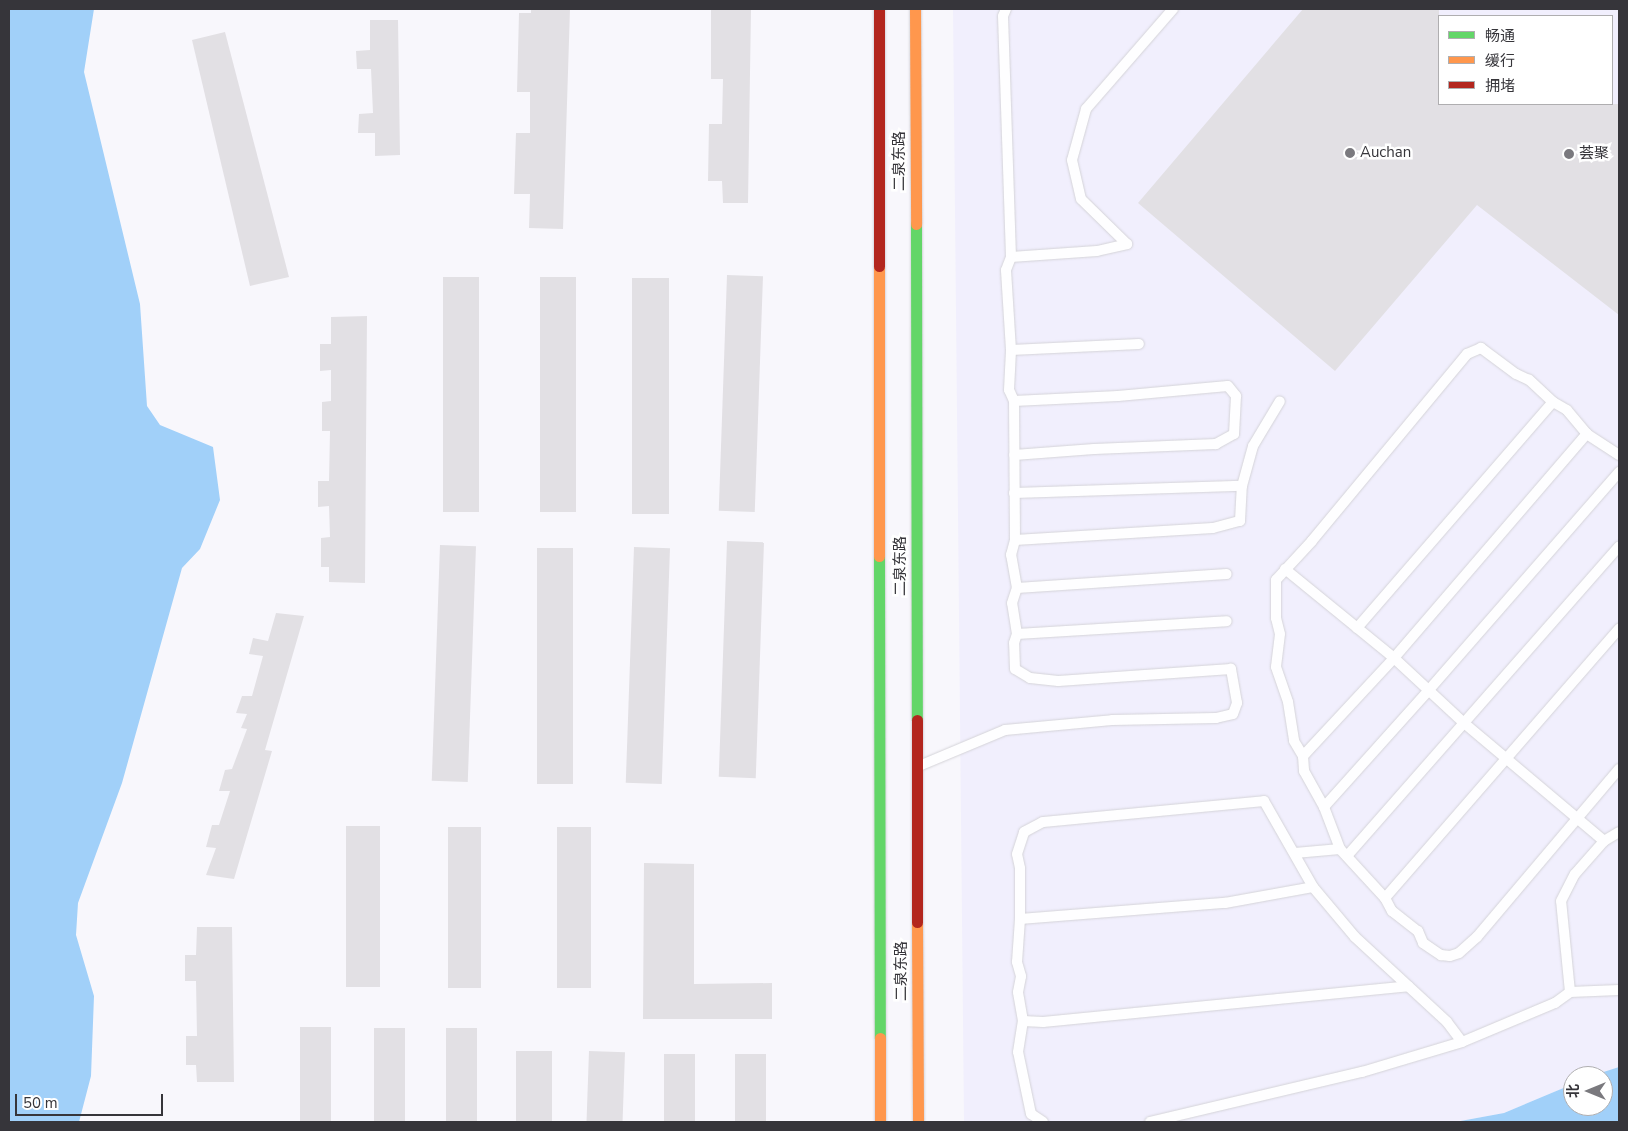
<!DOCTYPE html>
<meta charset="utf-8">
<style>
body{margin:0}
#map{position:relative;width:1628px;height:1131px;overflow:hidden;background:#f8f7fc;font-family:"Nunito Sans","Noto Sans SC",sans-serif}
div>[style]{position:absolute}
.built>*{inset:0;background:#f1effd}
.water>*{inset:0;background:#a1d0f9}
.building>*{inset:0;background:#e2e0e4;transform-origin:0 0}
.roads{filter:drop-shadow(0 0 1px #d4d3d8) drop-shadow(0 0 1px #d4d3d8)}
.lane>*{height:10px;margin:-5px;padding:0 5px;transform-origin:5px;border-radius:5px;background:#fefeff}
.fast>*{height:11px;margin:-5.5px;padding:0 5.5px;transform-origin:5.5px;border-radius:5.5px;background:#63d668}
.slow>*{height:11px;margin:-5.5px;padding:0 5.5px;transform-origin:5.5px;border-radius:5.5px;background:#ff974d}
.jam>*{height:11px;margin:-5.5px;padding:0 5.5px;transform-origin:5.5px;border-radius:5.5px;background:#b3261e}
.dots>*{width:14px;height:14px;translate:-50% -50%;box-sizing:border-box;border:2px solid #fff;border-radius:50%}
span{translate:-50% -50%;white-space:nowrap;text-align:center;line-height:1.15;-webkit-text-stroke:5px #fff;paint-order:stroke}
.poi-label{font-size:15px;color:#36353a}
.left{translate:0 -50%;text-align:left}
.street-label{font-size:15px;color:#36353a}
.frame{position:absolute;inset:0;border:10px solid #36353a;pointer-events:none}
.legend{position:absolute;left:1438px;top:15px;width:175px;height:90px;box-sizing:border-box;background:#fff;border:1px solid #afaeb0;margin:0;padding:6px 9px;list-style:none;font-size:15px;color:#36353a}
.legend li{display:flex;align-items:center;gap:10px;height:25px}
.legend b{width:25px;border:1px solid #afaeb0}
.north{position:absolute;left:1563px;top:1066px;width:50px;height:50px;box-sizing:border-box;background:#fff;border:1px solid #afaeb0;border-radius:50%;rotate:270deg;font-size:14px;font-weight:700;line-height:20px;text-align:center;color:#36353a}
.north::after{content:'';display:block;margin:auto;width:18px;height:22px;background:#7a797e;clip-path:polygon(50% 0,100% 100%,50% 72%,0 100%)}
.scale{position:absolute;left:15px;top:1094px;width:148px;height:22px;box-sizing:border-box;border:2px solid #36353a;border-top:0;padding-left:6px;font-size:15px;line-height:18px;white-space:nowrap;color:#36353a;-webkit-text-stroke:4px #fff;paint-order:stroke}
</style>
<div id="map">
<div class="built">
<i style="clip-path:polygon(evenodd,953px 9px,1619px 9px,1619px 1067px,1591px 1076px,1573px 1076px,1573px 1084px,1504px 1113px,1455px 1122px,964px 1122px,953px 9px,1439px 16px,1612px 16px,1612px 104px,1439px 104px,1439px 16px)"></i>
</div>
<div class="water">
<i style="clip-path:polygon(9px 9px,94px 9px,84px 72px,140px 304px,147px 406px,160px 425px,213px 447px,220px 500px,200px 549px,182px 568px,122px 783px,78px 903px,76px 935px,94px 996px,91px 1076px,79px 1122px,9px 1122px)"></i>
<i style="clip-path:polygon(1619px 1067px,1619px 1122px,1455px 1122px,1504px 1113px,1573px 1084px,1573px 1106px,1603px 1106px,1603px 1076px,1591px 1076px)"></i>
</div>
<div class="building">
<i style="clip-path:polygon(531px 9px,570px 9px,563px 229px,529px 228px,530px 194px,514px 194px,516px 133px,530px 133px,530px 92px,517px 92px,519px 13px,531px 13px)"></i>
<i style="clip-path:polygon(711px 9px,751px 9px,748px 203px,723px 203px,722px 181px,708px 181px,709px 124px,722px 124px,723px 79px,711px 79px)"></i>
<i style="clip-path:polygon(1303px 9px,1439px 9px,1439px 104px,1619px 104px,1619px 315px,1477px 205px,1335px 371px,1138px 203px)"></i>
<i style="clip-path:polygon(370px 20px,398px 20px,400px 155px,375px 156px,375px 133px,358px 133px,359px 114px,373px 113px,371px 69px,357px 69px,356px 51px,370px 50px)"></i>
<i style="clip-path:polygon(225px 32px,289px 277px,250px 286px,192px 40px)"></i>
<i style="left:727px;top:275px;width:36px;height:236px;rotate:2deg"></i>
<i style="left:443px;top:277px;width:36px;height:235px"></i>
<i style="left:540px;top:277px;width:36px;height:235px"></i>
<i style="left:632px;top:278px;width:37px;height:236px"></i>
<i style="clip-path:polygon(367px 316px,365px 583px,329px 582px,329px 567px,321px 567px,321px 538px,330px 537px,329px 506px,318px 507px,318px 481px,329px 481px,330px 431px,322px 431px,322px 402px,331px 401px,331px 370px,320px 371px,320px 344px,331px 344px,331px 317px)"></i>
<i style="left:727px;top:541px;width:37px;height:236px;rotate:2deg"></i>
<i style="left:440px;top:545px;width:36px;height:236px;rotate:2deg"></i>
<i style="left:634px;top:547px;width:36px;height:236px;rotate:2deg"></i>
<i style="left:537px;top:548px;width:36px;height:236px"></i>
<i style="clip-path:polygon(276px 613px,304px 616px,265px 750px,272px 751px,234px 879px,206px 875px,216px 848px,206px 847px,212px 825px,219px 825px,230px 791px,219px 791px,225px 770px,232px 769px,247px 729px,241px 728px,247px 714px,236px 713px,242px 696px,252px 696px,263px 656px,249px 654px,253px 638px,268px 641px)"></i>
<i style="left:380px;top:826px;width:161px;height:34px;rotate:90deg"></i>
<i style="left:481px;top:827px;width:161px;height:33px;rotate:90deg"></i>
<i style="left:591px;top:827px;width:161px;height:34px;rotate:90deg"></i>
<i style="clip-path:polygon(644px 863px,694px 864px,694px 984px,772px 983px,772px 1019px,643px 1019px)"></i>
<i style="clip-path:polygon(197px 927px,232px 927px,234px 1082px,197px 1082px,196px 1065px,186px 1065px,186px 1036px,197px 1036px,196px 981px,185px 981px,185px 955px,196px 955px)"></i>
<i style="left:300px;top:1027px;width:31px;height:95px"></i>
<i style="left:374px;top:1028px;width:31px;height:94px"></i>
<i style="left:446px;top:1028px;width:31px;height:94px"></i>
<i style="left:516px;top:1051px;width:36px;height:71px"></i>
<i style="left:589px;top:1051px;width:36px;height:71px;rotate:2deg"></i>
<i style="left:664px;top:1054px;width:31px;height:68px"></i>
<i style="left:735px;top:1054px;width:31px;height:68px"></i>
</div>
<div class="roads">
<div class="lane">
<i style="left:1011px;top:257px;width:86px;rotate:-4deg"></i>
<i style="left:1097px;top:251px;width:31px;rotate:-13deg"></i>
<i style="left:1127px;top:244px;width:64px;rotate:-135.6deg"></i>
<i style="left:1081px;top:199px;width:40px;rotate:-103deg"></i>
<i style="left:1072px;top:160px;width:53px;rotate:-74.6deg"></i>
<i style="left:1086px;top:109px;width:133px;rotate:-49deg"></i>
<i style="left:1011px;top:350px;width:128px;rotate:-2.7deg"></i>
<i style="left:1014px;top:401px;width:104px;rotate:-2.8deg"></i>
<i style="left:1118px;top:396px;width:110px;rotate:-5.2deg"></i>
<i style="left:1228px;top:386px;width:13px;rotate:51deg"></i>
<i style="left:1236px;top:396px;width:38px;rotate:93deg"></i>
<i style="left:1234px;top:434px;width:21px;rotate:151deg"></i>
<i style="left:1216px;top:444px;width:122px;rotate:177.7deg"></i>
<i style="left:1094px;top:449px;width:80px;rotate:175.7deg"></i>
<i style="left:1619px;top:455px;width:38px;rotate:-147deg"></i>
<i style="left:1587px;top:434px;width:31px;rotate:-130deg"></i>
<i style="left:1567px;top:410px;width:16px;rotate:-150deg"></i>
<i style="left:1553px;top:402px;width:33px;rotate:-137deg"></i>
<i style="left:1529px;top:380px;width:14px;rotate:-155deg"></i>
<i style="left:1516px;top:374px;width:44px;rotate:-143.4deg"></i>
<i style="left:1481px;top:348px;width:15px;rotate:157deg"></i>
<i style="left:1467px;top:354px;width:243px;rotate:129.7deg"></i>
<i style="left:1312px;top:541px;width:53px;rotate:132.7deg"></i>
<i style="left:1276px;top:580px;width:38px;rotate:90deg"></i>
<i style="left:1276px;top:618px;width:16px;rotate:76deg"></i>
<i style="left:1280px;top:634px;width:33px;rotate:97deg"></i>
<i style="left:1276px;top:667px;width:37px;rotate:71deg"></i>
<i style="left:1288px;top:702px;width:39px;rotate:81deg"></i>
<i style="left:1294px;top:741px;width:17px;rotate:59deg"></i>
<i style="left:1303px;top:756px;width:15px;rotate:86deg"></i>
<i style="left:1304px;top:771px;width:41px;rotate:60.9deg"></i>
<i style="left:1324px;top:807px;width:45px;rotate:69.1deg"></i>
<i style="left:1340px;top:849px;width:67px;rotate:47.4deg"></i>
<i style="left:1385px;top:898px;width:15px;rotate:62deg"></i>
<i style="left:1392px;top:911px;width:33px;rotate:38deg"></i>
<i style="left:1418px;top:931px;width:13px;rotate:67deg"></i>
<i style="left:1423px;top:943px;width:22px;rotate:34deg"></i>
<i style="left:1441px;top:955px;width:9px;rotate:6deg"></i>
<i style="left:1450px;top:956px;width:9px;rotate:-18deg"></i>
<i style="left:1459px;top:953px;width:24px;rotate:-42deg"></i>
<i style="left:1477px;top:937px;width:220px;rotate:-49.8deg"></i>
<i style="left:1014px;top:493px;width:228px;rotate:-1.8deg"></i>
<i style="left:1015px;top:540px;width:198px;rotate:-3.5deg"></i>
<i style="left:1213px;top:528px;width:28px;rotate:-15deg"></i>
<i style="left:1240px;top:521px;width:35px;rotate:-87deg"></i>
<i style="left:1242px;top:486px;width:41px;rotate:-74.6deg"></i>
<i style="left:1253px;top:446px;width:52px;rotate:-59deg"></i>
<i style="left:1285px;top:569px;width:141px;rotate:39.2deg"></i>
<i style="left:1394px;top:658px;width:96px;rotate:42.9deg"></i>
<i style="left:1464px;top:723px;width:183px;rotate:40.1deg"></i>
<i style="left:1017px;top:588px;width:210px;rotate:-3.8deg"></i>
<i style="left:1357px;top:628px;width:299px;rotate:-49.1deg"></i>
<i style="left:1017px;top:634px;width:210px;rotate:-3.5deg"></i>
<i style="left:1303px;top:756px;width:134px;rotate:-47.1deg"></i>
<i style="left:1394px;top:658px;width:296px;rotate:-49.3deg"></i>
<i style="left:919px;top:766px;width:93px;rotate:-22.7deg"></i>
<i style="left:1005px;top:730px;width:107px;rotate:-5.3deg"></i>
<i style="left:1112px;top:720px;width:104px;rotate:-1.1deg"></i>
<i style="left:1216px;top:718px;width:17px;rotate:-13deg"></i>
<i style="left:1233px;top:714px;width:12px;rotate:-70deg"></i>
<i style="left:1237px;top:703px;width:35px;rotate:-100deg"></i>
<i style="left:1231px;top:669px;width:173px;rotate:176deg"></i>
<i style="left:1058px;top:681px;width:28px;rotate:-174deg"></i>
<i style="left:1030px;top:678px;width:17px;rotate:-149deg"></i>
<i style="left:1015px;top:669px;width:26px;rotate:-92deg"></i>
<i style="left:1014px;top:643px;width:9px;rotate:-72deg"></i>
<i style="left:1017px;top:634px;width:31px;rotate:-99deg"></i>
<i style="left:1012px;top:603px;width:16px;rotate:-72deg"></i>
<i style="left:1017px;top:588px;width:34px;rotate:-100deg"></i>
<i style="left:1011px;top:555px;width:16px;rotate:-75deg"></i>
<i style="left:1015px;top:540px;width:139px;rotate:-90.4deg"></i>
<i style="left:1014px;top:401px;width:12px;rotate:-114deg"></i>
<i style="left:1009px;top:390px;width:40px;rotate:-87.1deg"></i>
<i style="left:1011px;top:350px;width:80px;rotate:-93.6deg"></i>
<i style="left:1006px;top:270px;width:14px;rotate:-69deg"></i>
<i style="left:1011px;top:257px;width:241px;rotate:-91.9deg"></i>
<i style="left:1003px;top:16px;width:8px;rotate:-67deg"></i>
<i style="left:1324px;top:807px;width:156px;rotate:-48.1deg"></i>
<i style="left:1428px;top:691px;width:291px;rotate:-48.9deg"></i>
<i style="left:1295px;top:853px;width:45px;rotate:-5.1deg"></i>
<i style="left:1347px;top:856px;width:412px;rotate:-48.7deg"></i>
<i style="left:1385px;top:898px;width:357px;rotate:-49deg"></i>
<i style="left:1020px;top:919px;width:206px;rotate:-4.5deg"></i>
<i style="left:1225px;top:903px;width:89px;rotate:-10.3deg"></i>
<i style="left:1570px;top:992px;width:91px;rotate:-95.6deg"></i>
<i style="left:1561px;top:901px;width:30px;rotate:-63deg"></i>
<i style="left:1575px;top:874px;width:44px;rotate:-48.7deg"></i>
<i style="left:1604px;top:841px;width:17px;rotate:-31deg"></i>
<i style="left:1023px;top:1021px;width:20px;rotate:3deg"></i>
<i style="left:1043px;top:1022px;width:367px;rotate:-5.6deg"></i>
<i style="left:1043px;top:1122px;width:14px;rotate:-146deg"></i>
<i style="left:1031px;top:1114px;width:63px;rotate:-101.8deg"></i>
<i style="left:1018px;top:1052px;width:31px;rotate:-81deg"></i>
<i style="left:1023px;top:1021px;width:29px;rotate:-100deg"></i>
<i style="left:1018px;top:992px;width:16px;rotate:-79deg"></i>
<i style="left:1021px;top:976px;width:15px;rotate:-106deg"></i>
<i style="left:1017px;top:962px;width:43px;rotate:-86deg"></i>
<i style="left:1020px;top:919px;width:51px;rotate:-90deg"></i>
<i style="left:1020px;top:868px;width:14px;rotate:-102deg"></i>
<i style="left:1017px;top:854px;width:23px;rotate:-72deg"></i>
<i style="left:1024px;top:832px;width:21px;rotate:-28deg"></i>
<i style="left:1043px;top:822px;width:222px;rotate:-5.4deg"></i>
<i style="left:1264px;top:801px;width:99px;rotate:60.3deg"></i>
<i style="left:1313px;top:887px;width:65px;rotate:50deg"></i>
<i style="left:1355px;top:937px;width:125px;rotate:42.7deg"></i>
<i style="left:1447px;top:1022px;width:25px;rotate:53deg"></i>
<i style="left:1150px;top:1122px;width:218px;rotate:-13.3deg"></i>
<i style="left:1362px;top:1072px;width:104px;rotate:-16.7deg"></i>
<i style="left:1462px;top:1042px;width:101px;rotate:-22.8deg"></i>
<i style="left:1555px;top:1003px;width:19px;rotate:-36deg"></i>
<i style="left:1570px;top:992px;width:49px;rotate:-2.3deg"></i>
</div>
<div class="fast">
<i style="left:916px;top:224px;width:496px;rotate:89.9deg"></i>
<i style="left:879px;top:556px;width:482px;rotate:89.9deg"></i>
</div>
<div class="slow">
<i style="left:915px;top:9px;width:215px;rotate:89.7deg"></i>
<i style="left:879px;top:266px;width:290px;rotate:90deg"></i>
<i style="left:917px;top:922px;width:200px;rotate:89.7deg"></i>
<i style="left:880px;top:1038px;width:84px;rotate:90deg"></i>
</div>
<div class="jam">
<i style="left:879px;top:9px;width:257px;rotate:90deg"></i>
<i style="left:917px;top:720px;width:202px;rotate:90deg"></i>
</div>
</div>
<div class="dots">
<i style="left:1350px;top:153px;background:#7a797e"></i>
<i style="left:1569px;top:154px;background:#7a797e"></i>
</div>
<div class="poi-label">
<span class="left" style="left:1360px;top:153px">Auchan</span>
<span class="left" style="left:1579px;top:154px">荟聚</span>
</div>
<div class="street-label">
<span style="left:900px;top:161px;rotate:-90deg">二泉东路</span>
<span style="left:901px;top:566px;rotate:-90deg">二泉东路</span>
<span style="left:902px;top:971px;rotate:-90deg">二泉东路</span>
</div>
<div class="frame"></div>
<ul class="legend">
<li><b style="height:6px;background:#63d668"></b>畅通</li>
<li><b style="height:6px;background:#ff974d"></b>缓行</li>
<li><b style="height:6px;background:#b3261e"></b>拥堵</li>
</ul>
<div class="north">北</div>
<div class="scale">50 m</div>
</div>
